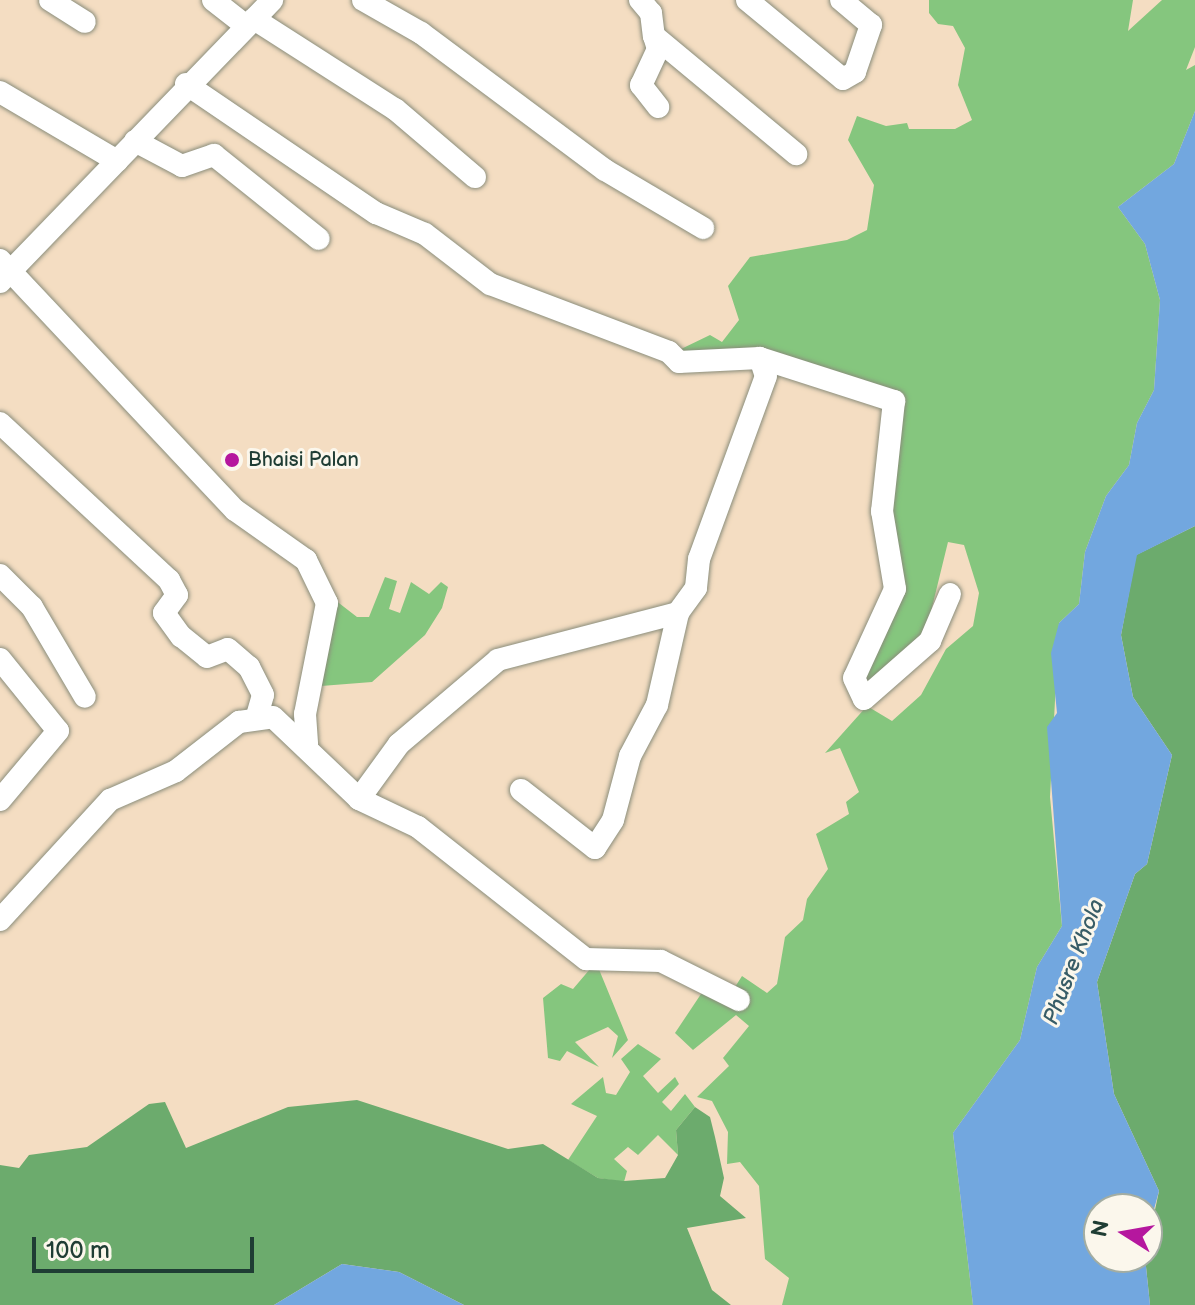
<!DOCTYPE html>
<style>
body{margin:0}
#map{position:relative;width:1195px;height:1305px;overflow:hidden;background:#f4ddc2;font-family:"Balsamiq Sans",sans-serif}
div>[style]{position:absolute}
.green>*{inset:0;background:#85c67e}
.forest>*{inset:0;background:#6cab6d}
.water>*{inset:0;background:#72a7df}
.roads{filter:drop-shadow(0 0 2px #8a8d7b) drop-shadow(0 0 2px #8a8d7b)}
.minor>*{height:22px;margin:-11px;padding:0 11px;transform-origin:11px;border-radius:11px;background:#fff}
.dots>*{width:22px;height:22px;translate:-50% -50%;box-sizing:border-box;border:4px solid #fbf7ec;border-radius:50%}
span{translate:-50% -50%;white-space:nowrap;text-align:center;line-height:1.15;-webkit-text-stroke:6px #fbf7ec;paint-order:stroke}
.poi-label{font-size:20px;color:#1f3d34}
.left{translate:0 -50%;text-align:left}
.water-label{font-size:22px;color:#385d67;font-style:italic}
.north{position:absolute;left:1083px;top:1193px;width:80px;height:80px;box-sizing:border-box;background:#fbf7ec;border:2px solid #a3ada2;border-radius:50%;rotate:281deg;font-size:22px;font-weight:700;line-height:32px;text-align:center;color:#1f3d34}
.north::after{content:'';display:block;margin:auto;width:28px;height:36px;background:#b5179e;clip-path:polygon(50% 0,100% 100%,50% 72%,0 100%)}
.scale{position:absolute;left:32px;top:1237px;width:222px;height:36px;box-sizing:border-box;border:4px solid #1f3d34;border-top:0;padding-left:10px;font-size:24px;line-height:28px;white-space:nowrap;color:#1f3d34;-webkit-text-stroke:6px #fbf7ec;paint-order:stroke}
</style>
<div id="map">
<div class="green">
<i style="clip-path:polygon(929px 0,1133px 0,1128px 31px,1162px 0,1195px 0,1195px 47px,1186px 70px,1195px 65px,1195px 111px,1174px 164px,1118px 207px,1145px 244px,1160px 300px,1154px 390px,1137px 423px,1129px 465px,1106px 496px,1085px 552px,1079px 604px,1059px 623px,1050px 797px,1062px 926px,1037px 967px,1020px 1040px,953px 1133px,973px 1305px,782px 1305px,789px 1278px,765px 1259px,759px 1186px,740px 1162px,727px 1164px,728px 1132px,712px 1101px,697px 1097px,729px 1066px,723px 1058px,749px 1026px,736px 1015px,693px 1050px,675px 1033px,705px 988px,735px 987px,742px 976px,767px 993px,777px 984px,785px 937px,803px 920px,807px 899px,828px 869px,816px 834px,849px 814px,846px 802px,859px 792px,840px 748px,825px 753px,867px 706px,892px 721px,921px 695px,946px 649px,973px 626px,979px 593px,964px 545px,948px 542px,925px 636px,867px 687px,861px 671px,884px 627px,885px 502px,902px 399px,683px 354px,656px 338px,679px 350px,710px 335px,722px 342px,739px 320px,728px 286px,750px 257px,847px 240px,867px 230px,874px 185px,848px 140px,857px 116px,886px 126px,907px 123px,909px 129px,955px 129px,972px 120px,958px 85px,965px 48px,953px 26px,938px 24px,929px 13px)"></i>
<i style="clip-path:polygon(385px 577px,397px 581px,389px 609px,400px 613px,411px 582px,429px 594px,441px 582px,448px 587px,442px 608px,425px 635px,372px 682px,321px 686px,335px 600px,357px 617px,369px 617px)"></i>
<i style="clip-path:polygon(596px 962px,628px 1040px,612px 1058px,618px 1036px,608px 1027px,575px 1042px,599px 1067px,567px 1051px,560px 1061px,548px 1058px,543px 998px,561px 984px,573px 989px)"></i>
<i style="clip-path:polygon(638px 1044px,661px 1059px,643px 1076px,658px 1093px,675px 1077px,679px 1084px,662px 1102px,671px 1111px,685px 1094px,695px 1107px,676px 1130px,678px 1155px,658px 1135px,638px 1155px,628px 1147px,614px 1159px,627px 1171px,624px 1182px,598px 1178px,568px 1160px,597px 1116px,571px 1104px,603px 1077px,606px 1093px,616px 1095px,630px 1072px,621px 1059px)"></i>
</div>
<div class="forest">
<i style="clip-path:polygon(1195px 526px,1195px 1305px,1150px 1305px,1145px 1257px,1159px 1191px,1114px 1094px,1097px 982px,1135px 874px,1147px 864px,1172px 755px,1133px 697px,1121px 635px,1136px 555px)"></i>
<i style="clip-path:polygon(357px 1100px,508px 1149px,543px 1144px,598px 1178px,624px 1181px,665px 1178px,678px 1155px,676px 1130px,695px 1107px,710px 1117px,715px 1137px,724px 1178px,720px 1196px,746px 1218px,687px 1228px,712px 1290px,731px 1305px,464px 1305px,399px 1272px,342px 1264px,274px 1305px,0 1305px,0 1165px,19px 1168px,29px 1155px,87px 1147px,149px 1104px,165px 1102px,186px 1148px,288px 1107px)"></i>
</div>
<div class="water">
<i style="clip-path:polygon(1195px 111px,1195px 526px,1137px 555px,1121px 635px,1133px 697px,1172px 755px,1147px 864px,1135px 874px,1097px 982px,1114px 1094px,1159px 1191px,1147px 1235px,1147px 1209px,1099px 1209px,1099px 1257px,1145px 1257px,1150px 1305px,973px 1305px,953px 1133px,1020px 1040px,1037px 967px,1062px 926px,1047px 727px,1057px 713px,1051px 653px,1059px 623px,1079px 604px,1085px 552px,1106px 496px,1129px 465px,1137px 423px,1154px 390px,1160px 300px,1145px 244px,1118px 207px,1174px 164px)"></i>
<i style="clip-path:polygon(342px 1264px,399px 1272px,464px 1305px,274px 1305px)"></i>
</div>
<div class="roads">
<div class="minor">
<i style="left:50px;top:0;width:41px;rotate:32.2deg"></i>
<i style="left:213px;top:0;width:42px;rotate:38.2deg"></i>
<i style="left:363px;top:0;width:67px;rotate:29.6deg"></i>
<i style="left:421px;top:33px;width:229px;rotate:36.7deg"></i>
<i style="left:605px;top:170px;width:114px;rotate:30.6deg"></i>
<i style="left:640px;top:0;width:17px;rotate:50deg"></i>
<i style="left:651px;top:13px;width:23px;rotate:83deg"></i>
<i style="left:654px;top:36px;width:185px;rotate:39.7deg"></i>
<i style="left:747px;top:0;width:124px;rotate:39.5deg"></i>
<i style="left:843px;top:79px;width:14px;rotate:-30deg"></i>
<i style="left:855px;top:72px;width:50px;rotate:-71.2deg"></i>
<i style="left:871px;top:25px;width:39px;rotate:-140deg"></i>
<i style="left:254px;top:19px;width:167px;rotate:32.6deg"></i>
<i style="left:395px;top:109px;width:105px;rotate:40.4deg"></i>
<i style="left:654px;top:36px;width:14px;rotate:73deg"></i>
<i style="left:658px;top:49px;width:40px;rotate:115deg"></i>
<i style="left:641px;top:85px;width:28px;rotate:52deg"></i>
<i style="left:186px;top:84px;width:230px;rotate:34.2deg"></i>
<i style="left:376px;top:213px;width:53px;rotate:23.2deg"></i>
<i style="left:425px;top:234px;width:82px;rotate:37.6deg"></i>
<i style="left:490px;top:284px;width:191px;rotate:20.8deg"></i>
<i style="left:669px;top:352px;width:14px;rotate:45deg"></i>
<i style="left:679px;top:362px;width:81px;rotate:-2.8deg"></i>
<i style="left:760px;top:358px;width:19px;rotate:72deg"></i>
<i style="left:766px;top:376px;width:195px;rotate:110.1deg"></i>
<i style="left:699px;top:559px;width:29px;rotate:96deg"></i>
<i style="left:696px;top:588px;width:31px;rotate:126deg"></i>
<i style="left:678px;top:613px;width:186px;rotate:165.4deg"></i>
<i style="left:498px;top:660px;width:130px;rotate:139.7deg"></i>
<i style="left:399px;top:744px;width:68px;rotate:126deg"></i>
<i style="left:0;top:92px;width:136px;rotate:30.5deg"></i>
<i style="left:135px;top:141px;width:53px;rotate:28deg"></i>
<i style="left:182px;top:166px;width:34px;rotate:-19deg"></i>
<i style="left:214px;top:155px;width:134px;rotate:38.7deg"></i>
<i style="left:0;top:260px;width:343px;rotate:46.8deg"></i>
<i style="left:235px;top:510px;width:87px;rotate:35.2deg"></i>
<i style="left:306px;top:560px;width:48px;rotate:64deg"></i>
<i style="left:327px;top:603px;width:113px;rotate:101.2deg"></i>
<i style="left:305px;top:714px;width:30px;rotate:86deg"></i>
<i style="left:0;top:282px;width:392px;rotate:-46deg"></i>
<i style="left:760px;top:358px;width:141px;rotate:17.8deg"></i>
<i style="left:894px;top:401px;width:111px;rotate:96.2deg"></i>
<i style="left:882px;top:511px;width:79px;rotate:80.5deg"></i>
<i style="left:895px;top:589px;width:98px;rotate:114.7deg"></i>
<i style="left:854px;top:678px;width:23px;rotate:65deg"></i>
<i style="left:864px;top:699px;width:88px;rotate:-41.3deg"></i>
<i style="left:930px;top:641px;width:51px;rotate:-66.9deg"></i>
<i style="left:0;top:423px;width:231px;rotate:42.9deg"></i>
<i style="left:169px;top:580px;width:17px;rotate:62deg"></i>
<i style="left:177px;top:595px;width:22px;rotate:126deg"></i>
<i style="left:164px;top:613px;width:29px;rotate:54deg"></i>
<i style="left:181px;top:636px;width:33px;rotate:39deg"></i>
<i style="left:207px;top:657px;width:22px;rotate:-21deg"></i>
<i style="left:228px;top:649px;width:28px;rotate:41deg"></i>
<i style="left:249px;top:667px;width:31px;rotate:63deg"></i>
<i style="left:263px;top:695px;width:22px;rotate:106deg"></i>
<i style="left:0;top:575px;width:45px;rotate:45deg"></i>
<i style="left:32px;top:607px;width:104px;rotate:59.5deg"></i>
<i style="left:0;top:659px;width:92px;rotate:51.1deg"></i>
<i style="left:58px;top:731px;width:90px;rotate:130deg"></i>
<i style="left:521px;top:790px;width:94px;rotate:38.1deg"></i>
<i style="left:595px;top:848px;width:33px;rotate:-57deg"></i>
<i style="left:613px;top:820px;width:66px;rotate:-75.1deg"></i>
<i style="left:630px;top:756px;width:58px;rotate:-62.1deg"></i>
<i style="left:657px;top:705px;width:94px;rotate:-77.1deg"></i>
<i style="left:0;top:920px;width:163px;rotate:-47.5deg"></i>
<i style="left:110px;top:800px;width:72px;rotate:-23.7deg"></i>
<i style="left:176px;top:771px;width:80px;rotate:-37.9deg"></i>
<i style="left:239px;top:722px;width:34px;rotate:-8deg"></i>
<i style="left:273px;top:717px;width:119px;rotate:43.6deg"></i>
<i style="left:359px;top:799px;width:65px;rotate:25.4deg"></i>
<i style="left:418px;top:827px;width:214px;rotate:38.2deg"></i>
<i style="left:586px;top:959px;width:75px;rotate:1.5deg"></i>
<i style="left:661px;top:961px;width:87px;rotate:26.6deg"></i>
</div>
</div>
<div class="dots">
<i style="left:232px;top:460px;background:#b5179e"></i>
</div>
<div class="poi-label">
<span class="left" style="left:248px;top:460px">Bhaisi Palan</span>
</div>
<div class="water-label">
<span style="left:1074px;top:962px;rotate:-69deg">Phusre Khola</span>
</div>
<div class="north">N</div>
<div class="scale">100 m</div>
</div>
